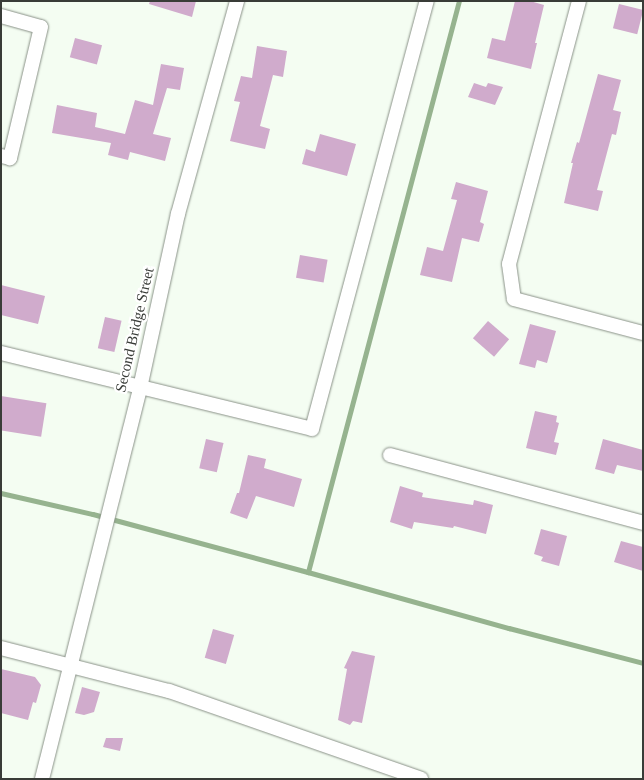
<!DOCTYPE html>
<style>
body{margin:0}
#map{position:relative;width:644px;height:780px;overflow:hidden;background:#f4fdf2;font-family:"Times New Roman",serif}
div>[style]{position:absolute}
.stream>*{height:4.5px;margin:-2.25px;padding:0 2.25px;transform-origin:2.25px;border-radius:2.25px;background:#96b38f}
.building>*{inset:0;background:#d0abcc;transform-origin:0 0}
.roads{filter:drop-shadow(0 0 1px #8a9288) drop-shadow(0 0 1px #8a9288)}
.minor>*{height:14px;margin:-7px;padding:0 7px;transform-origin:7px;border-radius:7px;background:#fff}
span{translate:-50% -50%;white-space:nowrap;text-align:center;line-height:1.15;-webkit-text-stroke:4.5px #fff;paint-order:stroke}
.street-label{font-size:15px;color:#393c38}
.frame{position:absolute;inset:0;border:2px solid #393c38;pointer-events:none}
</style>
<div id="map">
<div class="stream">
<i style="left:1px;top:493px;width:94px;rotate:12.9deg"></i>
<i style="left:93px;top:514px;width:223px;rotate:15.1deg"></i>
<i style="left:308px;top:572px;width:209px;rotate:15.6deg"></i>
<i style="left:509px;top:628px;width:138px;rotate:14.6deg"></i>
<i style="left:308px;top:572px;width:591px;rotate:-75.19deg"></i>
</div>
<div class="building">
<i style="clip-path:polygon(150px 1px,196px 1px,192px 17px,149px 4px)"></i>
<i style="clip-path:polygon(515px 1px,530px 1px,544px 5px,535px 43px,537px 43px,531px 69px,487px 58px,492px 38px,505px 41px)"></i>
<i style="left:619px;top:4px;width:25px;height:25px;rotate:14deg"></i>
<i style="left:75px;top:38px;width:28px;height:20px;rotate:15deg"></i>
<i style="clip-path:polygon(257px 46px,287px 51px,283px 77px,273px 75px,260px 126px,270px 129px,265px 149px,230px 141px,240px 102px,234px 101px,241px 76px,252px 78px)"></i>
<i style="clip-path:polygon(161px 64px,184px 68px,180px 90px,167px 88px,153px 134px,171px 138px,165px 161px,130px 152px,128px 160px,108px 155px,111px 143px,52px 133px,57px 105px,97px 113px,95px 127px,125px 134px,135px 100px,153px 105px)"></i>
<i style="clip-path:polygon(598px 74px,621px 80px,613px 110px,621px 112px,616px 135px,612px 134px,597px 190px,603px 191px,598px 211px,564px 203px,573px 163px,571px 163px,577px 142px,579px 143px)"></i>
<i style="clip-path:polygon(474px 83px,486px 87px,488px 83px,503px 87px,495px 105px,468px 97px)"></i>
<i style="clip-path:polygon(320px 134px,356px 144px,347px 176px,302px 164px,306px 149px,315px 152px)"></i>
<i style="clip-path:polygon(456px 182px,488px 191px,480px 222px,484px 224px,479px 242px,462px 238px,452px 282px,420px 275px,427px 247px,443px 251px,457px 200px,451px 199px)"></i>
<i style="left:300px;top:255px;width:28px;height:23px;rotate:10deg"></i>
<i style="clip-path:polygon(1px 285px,45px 296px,38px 324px,1px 315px)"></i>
<i style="left:105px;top:317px;width:17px;height:32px;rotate:13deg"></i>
<i style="left:488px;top:321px;width:28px;height:23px;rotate:41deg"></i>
<i style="clip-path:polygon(530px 324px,556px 331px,547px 363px,537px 360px,535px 368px,519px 364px)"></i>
<i style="left:1px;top:396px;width:46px;height:34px;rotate:9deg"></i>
<i style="clip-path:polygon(535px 411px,557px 416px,556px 422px,559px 423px,554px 442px,559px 443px,556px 455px,526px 448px)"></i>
<i style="left:206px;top:439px;width:18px;height:30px;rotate:13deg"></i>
<i style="clip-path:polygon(603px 439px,643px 450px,643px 471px,617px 465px,614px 474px,595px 469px)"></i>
<i style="clip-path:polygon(248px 455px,266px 459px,264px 468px,302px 479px,294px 507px,256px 496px,247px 519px,230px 513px,237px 493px,239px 493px)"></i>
<i style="clip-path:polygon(400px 486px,423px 493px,422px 497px,473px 505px,474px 500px,493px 505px,486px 534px,454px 526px,453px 528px,414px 522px,412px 529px,390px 522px)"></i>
<i style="clip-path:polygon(541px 529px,567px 536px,559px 566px,541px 561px,543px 557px,534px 554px)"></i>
<i style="clip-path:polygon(621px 541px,643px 547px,643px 571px,614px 562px)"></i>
<i style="left:213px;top:629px;width:22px;height:30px;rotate:16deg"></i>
<i style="clip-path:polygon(352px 651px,375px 656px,362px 723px,353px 721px,350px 725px,338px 720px,347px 669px,344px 668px)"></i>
<i style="clip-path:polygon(1px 669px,35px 677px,41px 685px,36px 703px,33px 702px,28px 720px,1px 713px)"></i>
<i style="clip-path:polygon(82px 687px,100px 692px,94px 712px,84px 715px,75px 713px)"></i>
<i style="clip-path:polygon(106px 738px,123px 738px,120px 751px,103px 747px)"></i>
</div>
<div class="roads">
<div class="minor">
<i style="left:579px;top:1px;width:272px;rotate:104.9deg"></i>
<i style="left:509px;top:264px;width:35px;rotate:82deg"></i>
<i style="left:514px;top:299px;width:133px;rotate:14.8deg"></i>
<i style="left:1px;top:16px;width:41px;rotate:15.4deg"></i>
<i style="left:41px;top:27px;width:135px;rotate:103.3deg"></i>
<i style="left:10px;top:158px;width:9px;rotate:-167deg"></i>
<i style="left:1px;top:353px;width:320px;rotate:13.7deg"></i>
<i style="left:312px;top:429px;width:443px;rotate:-75deg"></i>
<i style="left:390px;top:455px;width:262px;rotate:15deg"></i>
<i style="left:1px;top:648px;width:173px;rotate:14.4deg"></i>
<i style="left:169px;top:691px;width:267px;rotate:19.2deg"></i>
<i style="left:42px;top:779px;width:403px;rotate:-75.9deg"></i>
<i style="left:140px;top:388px;width:178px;rotate:-77.7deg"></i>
<i style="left:178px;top:214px;width:221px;rotate:-74.5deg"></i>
</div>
</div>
<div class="street-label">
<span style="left:135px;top:330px;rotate:-77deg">Second Bridge Street</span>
</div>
<div class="frame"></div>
</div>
